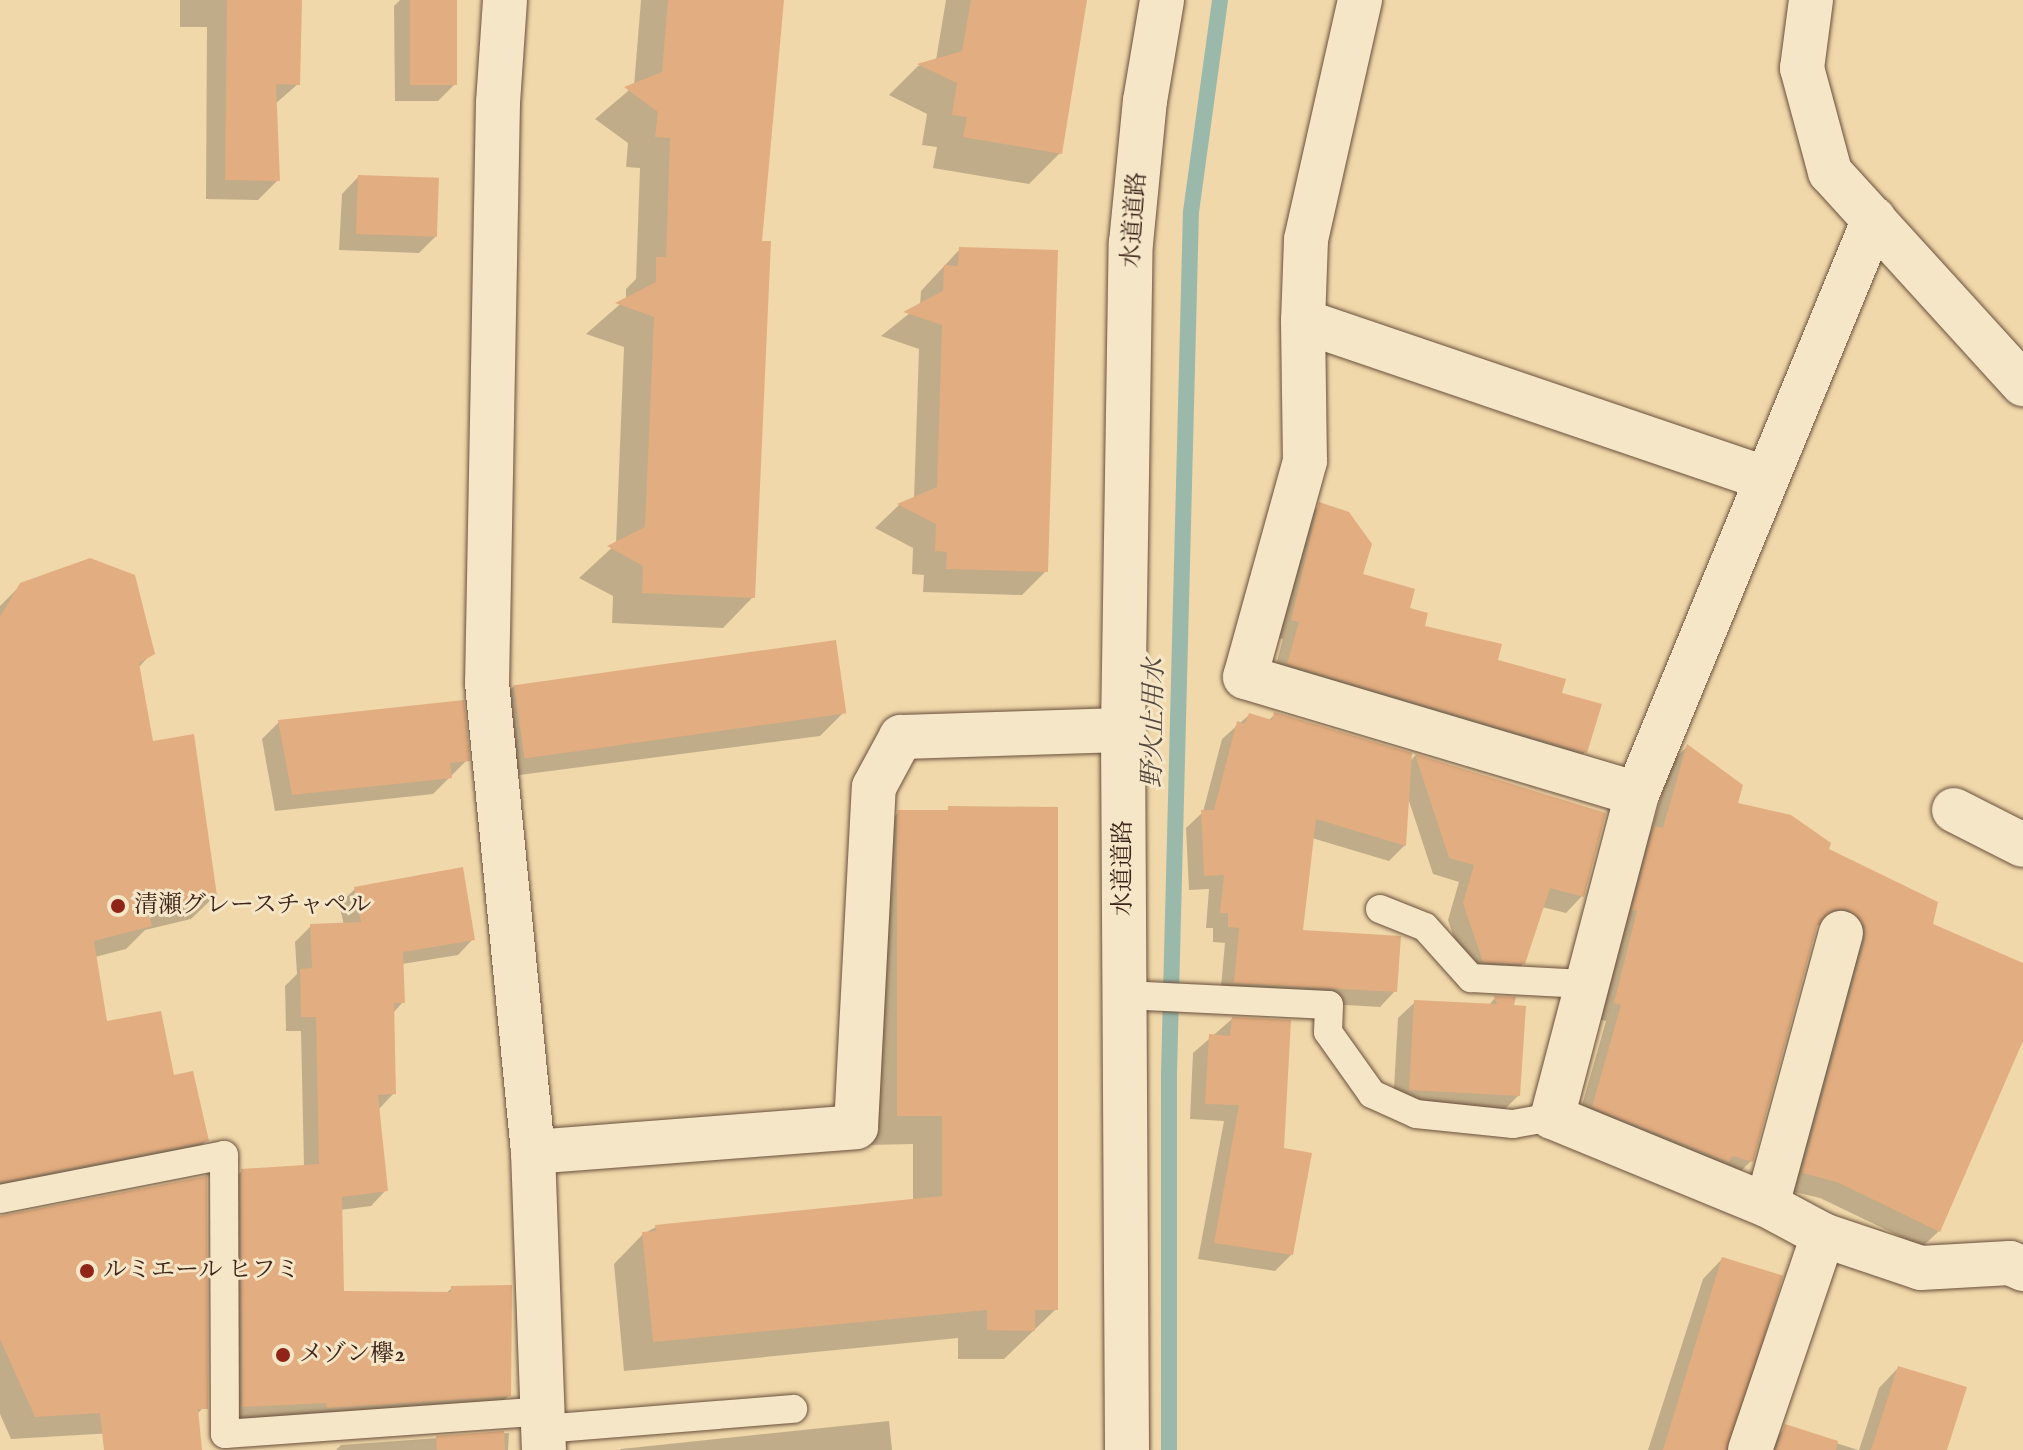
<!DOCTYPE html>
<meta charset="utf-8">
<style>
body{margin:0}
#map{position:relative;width:2023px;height:1450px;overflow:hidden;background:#f0d8aa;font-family:"IM FELL English","Noto Serif JP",serif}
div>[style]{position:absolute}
.shadow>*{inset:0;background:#0003}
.stream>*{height:16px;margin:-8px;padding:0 8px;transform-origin:8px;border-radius:8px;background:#9ab9ab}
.building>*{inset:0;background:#e2ad80;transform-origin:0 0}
.roads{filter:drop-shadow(0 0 2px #6a503d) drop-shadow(0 0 2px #6a503d)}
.service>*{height:28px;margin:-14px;padding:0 14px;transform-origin:14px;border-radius:14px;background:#f5e6c8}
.minor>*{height:44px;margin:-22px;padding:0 22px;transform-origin:22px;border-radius:22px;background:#f5e6c8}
.tertiary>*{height:44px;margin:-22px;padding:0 22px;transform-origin:22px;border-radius:22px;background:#f5e6c8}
.dots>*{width:22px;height:22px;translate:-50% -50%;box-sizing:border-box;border:4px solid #f5e6c8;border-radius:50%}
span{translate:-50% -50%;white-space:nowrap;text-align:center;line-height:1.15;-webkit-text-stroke:6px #f5e6c8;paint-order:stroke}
.street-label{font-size:24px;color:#3d2319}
.poi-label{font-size:24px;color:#3d2319}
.left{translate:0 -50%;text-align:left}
.water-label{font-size:26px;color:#54483e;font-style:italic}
</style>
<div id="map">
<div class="shadow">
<i style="clip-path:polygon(180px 0,301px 0,298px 84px,275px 104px,278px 180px,258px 200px,206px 199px,207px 27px,180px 27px)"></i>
<i style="clip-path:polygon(400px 0,455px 0,455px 84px,438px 101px,395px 101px,394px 6px)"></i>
<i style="clip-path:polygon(641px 0,782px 0,760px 243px,753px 597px,723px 628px,612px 623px,613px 596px,579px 578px,616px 544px,624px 347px,586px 334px,626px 299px,626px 289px,636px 279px,640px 168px,626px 167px,628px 143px,595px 119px,634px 86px)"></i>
<i style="clip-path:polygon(946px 0,1085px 0,1060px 153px,1029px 184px,933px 168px,937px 147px,922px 145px,927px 114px,889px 95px,918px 66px,936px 60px)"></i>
<i style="clip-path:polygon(358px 177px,436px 236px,419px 253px,339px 250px,342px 194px)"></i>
<i style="clip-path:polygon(960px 249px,1046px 571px,1022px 595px,923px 592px,924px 575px,912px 574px,913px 548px,875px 528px,899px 505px,914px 499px,919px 349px,881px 336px,920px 305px,921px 291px)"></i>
<i style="clip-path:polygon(1320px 505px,1361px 575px,1408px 610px,1422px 627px,1559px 694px,1585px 752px,1569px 768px,1272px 680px,1283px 639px,1275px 637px,1304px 521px)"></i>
<i style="clip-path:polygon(21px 585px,152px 653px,138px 668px,151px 743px,215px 896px,191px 919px,145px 930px,126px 949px,95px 957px,105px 1024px,173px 1077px,207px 1140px,184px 1163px,0 1200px,0 606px)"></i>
<i style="clip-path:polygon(515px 685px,844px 712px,820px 736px,496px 778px,491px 709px)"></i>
<i style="clip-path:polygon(1275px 714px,1410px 761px,1415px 756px,1604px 814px,1582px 896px,1566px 913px,1542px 907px,1524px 963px,1507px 980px,1467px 977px,1448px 920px,1459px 882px,1433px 874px,1408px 798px,1405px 845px,1389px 861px,1312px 838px,1300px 932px,1395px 991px,1380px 1007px,1220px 998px,1225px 943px,1213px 942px,1213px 928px,1206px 928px,1209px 889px,1189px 890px,1186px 828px,1203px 812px,1222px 739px,1249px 715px,1268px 721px)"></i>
<i style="clip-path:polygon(279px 722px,467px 760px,433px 794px,275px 811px,262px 739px)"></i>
<i style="clip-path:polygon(1688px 746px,1735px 805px,1827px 850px,1931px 926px,2023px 966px,2023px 1038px,1939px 1231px,1922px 1247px,1820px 1198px,1786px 1190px,1831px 925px,1815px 925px,1751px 1161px,1735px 1177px,1577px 1123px,1606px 1021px,1598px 1019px,1638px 845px,1651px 832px,1671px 762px)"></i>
<i style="clip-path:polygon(899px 812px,1056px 1309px,1004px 1359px,958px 1359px,958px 1338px,624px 1371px,614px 1264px,643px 1234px,656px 1227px,913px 1200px,913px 1144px,869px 1145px,869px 841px)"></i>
<i style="clip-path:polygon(355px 889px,473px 939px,458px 955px,402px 964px,403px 1002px,393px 1013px,394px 1093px,379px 1109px,386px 1190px,371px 1206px,340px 1210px,342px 1293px,445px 1294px,452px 1288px,509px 1395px,494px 1411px,227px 1419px,226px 1186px,242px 1171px,304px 1167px,301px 1031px,286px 1031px,285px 986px,297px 974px,295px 942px,311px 926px,344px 925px,339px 904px)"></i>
<i style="clip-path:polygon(1495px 998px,1513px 999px,1518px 1096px,1502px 1112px,1393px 1106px,1398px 1018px,1415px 1002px,1488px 1006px)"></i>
<i style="clip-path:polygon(1232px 1019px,1282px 1150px,1292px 1254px,1275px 1271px,1198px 1259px,1224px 1121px,1190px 1119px,1193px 1053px)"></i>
<i style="clip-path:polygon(0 1217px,206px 1405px,182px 1429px,11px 1439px,0 1414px)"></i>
<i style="clip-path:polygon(1722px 1259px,1724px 1450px,1648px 1450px,1703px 1279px)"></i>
<i style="clip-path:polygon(1898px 1368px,1945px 1450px,1859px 1450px,1879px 1388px)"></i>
<i style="clip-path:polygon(889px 1421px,892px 1450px,620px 1450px,621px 1449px)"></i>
<i style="clip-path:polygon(1786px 1427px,1858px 1450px,1765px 1450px)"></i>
<i style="clip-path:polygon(509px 1433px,508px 1450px,336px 1450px,341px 1445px)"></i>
</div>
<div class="stream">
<i style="left:1169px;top:1450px;width:377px;rotate:-90deg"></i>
<i style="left:1169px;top:1073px;width:861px;rotate:-88.54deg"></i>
<i style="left:1191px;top:212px;width:214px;rotate:-82.2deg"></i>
</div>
<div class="building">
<i style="clip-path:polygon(227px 0,302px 0,300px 85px,276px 84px,280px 181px,225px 180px)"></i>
<i style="left:410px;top:0;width:47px;height:85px"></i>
<i style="clip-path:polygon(668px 0,784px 0,762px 241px,771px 241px,755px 598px,642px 593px,643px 566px,607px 546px,645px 527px,654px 317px,615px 303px,656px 282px,656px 257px,666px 257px,670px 138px,655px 137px,658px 112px,624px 87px,662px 72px)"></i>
<i style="clip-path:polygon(971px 0,1087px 0,1062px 154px,963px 137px,967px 117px,952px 115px,957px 83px,917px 64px,962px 51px)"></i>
<i style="left:358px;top:175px;width:81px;height:59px;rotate:2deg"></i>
<i style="clip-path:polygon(959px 247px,1058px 250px,1048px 572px,946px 569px,947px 552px,935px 551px,936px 524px,897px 504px,937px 487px,942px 325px,903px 312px,943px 291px,944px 265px,958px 266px)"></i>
<i style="clip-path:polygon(1319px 502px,1349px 512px,1372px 544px,1363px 574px,1415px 589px,1410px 608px,1428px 613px,1425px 626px,1502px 644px,1498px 660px,1566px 679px,1562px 693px,1602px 704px,1587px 753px,1287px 664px,1299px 622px,1291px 620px)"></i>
<i style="clip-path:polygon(90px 558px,135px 575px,155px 654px,139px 663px,153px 741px,194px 734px,217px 896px,148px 912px,152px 926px,94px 941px,107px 1021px,161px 1011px,174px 1075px,193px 1071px,209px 1141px,0 1182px,0 617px,20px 583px)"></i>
<i style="left:836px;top:640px;width:74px;height:325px;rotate:82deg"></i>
<i style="clip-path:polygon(464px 700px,470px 761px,450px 763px,452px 778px,292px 795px,278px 720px)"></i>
<i style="clip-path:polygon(1274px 712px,1412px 753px,1406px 846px,1316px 819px,1303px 930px,1401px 936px,1397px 992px,1234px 983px,1239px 928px,1228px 927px,1228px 913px,1220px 913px,1224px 875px,1204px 876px,1201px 810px,1214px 810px,1237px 721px,1245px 724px,1249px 713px,1272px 720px)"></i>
<i style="clip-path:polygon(1687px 744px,1743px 785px,1738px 803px,1791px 815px,1831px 843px,1829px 849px,1938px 902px,1933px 924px,2023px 963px,2023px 1041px,1940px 1232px,1837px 1182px,1802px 1173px,1865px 940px,1865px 926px,1848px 909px,1834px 909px,1817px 926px,1753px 1162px,1732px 1156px,1729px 1162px,1592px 1107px,1621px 1005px,1614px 1003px,1637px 911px,1632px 910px,1654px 826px,1663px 828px)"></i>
<i style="clip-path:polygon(1415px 754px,1606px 813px,1584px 897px,1550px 888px,1525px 964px,1483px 962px,1463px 903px,1474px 865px,1449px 858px)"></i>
<i style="clip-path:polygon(948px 806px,1058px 807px,1058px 1310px,1035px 1310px,1035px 1331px,987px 1330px,987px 1310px,653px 1342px,642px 1232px,656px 1231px,655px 1225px,942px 1196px,942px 1116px,897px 1116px,897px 816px,898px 810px,948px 810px)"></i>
<i style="clip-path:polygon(463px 867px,475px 940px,403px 952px,405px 1003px,394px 1003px,396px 1094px,378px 1095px,388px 1191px,342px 1197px,344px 1291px,451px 1292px,451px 1286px,512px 1285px,511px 1396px,327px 1408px,326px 1403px,242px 1407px,241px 1169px,319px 1164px,316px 1017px,301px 1017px,300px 969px,312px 968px,310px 924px,361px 922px,354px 887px)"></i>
<i style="clip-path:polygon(1494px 996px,1516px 997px,1514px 1005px,1526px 1006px,1520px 1096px,1409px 1090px,1414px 1000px,1497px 1004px)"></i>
<i style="clip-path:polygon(1232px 1017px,1291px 1020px,1284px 1148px,1312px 1153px,1293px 1255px,1214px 1243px,1239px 1105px,1205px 1104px,1209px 1034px,1230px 1036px)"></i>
<i style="clip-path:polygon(207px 1176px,208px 1409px,198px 1409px,202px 1450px,104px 1450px,100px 1413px,35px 1417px,0 1339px,0 1216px)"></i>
<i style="left:1722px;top:1257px;width:64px;height:203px;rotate:17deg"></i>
<i style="clip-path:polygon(1898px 1366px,1967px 1387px,1947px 1450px,1871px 1450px)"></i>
<i style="clip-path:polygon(1785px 1424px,1838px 1441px,1836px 1450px,1776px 1450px)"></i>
<i style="clip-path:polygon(504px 1431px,505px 1450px,437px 1450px,436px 1436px)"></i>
</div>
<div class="roads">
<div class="service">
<i style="left:1380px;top:909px;width:48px;rotate:21.8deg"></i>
<i style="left:1425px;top:927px;width:69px;rotate:48deg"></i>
<i style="left:1471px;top:978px;width:114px;rotate:3deg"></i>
<i style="left:1125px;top:995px;width:204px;rotate:2.8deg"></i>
<i style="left:1329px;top:1005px;width:27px;rotate:92deg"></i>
<i style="left:1328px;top:1032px;width:76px;rotate:54.6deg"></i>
<i style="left:1372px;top:1094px;width:48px;rotate:24.4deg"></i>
<i style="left:1416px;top:1114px;width:98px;rotate:5.9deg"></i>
<i style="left:1513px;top:1124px;width:40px;rotate:-10deg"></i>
<i style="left:0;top:1199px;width:228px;rotate:-11.1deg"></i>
<i style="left:224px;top:1155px;width:279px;rotate:89.8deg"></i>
<i style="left:225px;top:1434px;width:319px;rotate:-4.1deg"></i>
<i style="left:543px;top:1429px;width:251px;rotate:-4.6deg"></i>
</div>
<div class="minor">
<i style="left:505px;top:0;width:102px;rotate:93.9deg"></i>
<i style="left:498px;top:102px;width:581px;rotate:91.08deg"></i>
<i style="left:487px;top:683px;width:471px;rotate:84.4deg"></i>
<i style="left:533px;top:1152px;width:298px;rotate:87.9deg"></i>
<i style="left:1360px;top:0;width:246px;rotate:102.7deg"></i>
<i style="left:1306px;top:240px;width:81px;rotate:92.1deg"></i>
<i style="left:1303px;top:321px;width:487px;rotate:18.8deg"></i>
<i style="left:1811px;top:0;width:69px;rotate:97.5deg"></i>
<i style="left:1802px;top:68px;width:108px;rotate:74.9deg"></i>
<i style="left:1830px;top:172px;width:287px;rotate:47.7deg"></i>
<i style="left:1874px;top:219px;width:622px;rotate:112.4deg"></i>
<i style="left:1637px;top:794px;width:334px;rotate:104.7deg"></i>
<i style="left:1552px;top:1117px;width:232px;rotate:22.3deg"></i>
<i style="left:1767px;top:1205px;width:64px;rotate:28.2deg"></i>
<i style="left:1823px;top:1235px;width:103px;rotate:18.6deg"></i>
<i style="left:1921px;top:1268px;width:89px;rotate:-3.2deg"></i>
<i style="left:2010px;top:1263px;width:14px;rotate:25deg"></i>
<i style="left:1303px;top:321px;width:140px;rotate:89.2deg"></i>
<i style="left:1305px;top:461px;width:224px;rotate:105.5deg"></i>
<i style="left:1245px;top:677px;width:409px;rotate:16.6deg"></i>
<i style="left:1954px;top:810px;width:77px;rotate:26.9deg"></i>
<i style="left:533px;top:1152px;width:324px;rotate:-4.4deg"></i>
<i style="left:856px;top:1127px;width:340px;rotate:-87deg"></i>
<i style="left:874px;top:787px;width:57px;rotate:-61.6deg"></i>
<i style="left:901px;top:737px;width:222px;rotate:-1.8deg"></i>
<i style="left:1767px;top:1205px;width:282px;rotate:-74.8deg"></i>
<i style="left:1750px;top:1450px;width:227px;rotate:-71.2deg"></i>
</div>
<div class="tertiary">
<i style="left:1127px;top:1450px;width:720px;rotate:-90.32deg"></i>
<i style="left:1123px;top:730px;width:487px;rotate:-89.1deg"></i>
<i style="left:1131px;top:243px;width:143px;rotate:-84.4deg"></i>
<i style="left:1145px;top:101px;width:102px;rotate:-80.4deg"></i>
</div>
</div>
<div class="dots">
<i style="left:118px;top:906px;background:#8f2418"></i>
<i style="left:87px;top:1271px;background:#8f2418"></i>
<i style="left:283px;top:1355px;background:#8f2418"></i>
</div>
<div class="street-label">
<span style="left:1135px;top:220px;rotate:-86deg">水道道路</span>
<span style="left:1124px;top:868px;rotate:-90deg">水道道路</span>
</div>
<div class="poi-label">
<span class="left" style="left:134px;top:906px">清瀬グレースチャペル</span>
<span class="left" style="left:103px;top:1271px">ルミエール ヒフミ</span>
<span class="left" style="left:299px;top:1355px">メゾン欅2</span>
</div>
<div class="water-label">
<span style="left:1154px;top:723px;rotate:-89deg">野火止用水</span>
</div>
</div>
